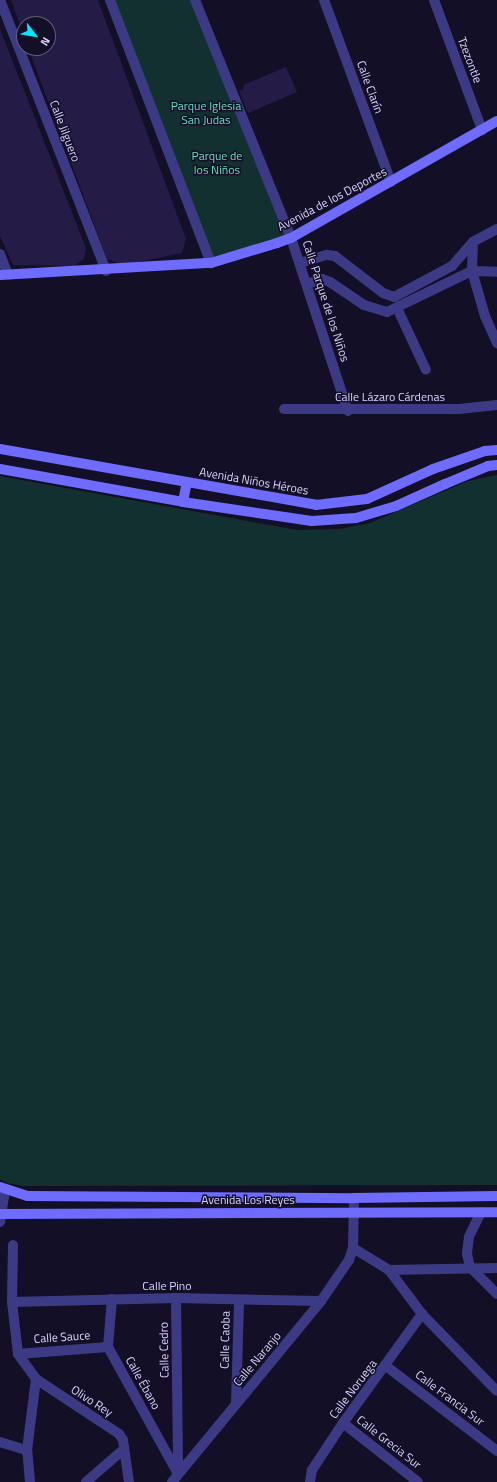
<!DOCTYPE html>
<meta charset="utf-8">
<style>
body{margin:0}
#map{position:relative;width:497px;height:1482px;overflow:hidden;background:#130f26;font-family:"Titillium Web",sans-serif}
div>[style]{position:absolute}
.green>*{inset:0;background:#12302f}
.building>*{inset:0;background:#241b47}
.street>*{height:10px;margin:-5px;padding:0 5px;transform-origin:5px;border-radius:5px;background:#3d3a85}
.secondary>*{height:10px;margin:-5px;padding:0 5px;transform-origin:5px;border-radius:5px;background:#6f6bff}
span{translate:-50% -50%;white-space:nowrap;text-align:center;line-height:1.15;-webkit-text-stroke:3px #130f26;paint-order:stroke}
.street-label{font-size:12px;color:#d9d4ff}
.park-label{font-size:12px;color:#5fe0c0}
.north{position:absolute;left:16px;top:16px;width:40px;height:40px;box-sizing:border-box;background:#130f26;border:1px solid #625e7d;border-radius:50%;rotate:121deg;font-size:11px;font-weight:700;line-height:16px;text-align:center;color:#d9d4ff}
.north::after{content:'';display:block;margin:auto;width:14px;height:18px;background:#00e5ff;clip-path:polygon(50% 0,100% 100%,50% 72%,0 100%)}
</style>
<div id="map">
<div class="green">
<i style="clip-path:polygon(110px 0,195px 0,289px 238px,212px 260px)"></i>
<i style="clip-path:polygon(497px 475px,497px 1185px,23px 1186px,7px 1183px,0 1179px,0 476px,297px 530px,339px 529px,370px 523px,468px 481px)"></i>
</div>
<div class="building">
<i style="clip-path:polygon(11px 0,98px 0,186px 239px,182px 253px,124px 265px,107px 259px,28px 48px,48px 48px,48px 24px,24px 24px,24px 35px)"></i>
<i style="clip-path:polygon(0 29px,86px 248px,84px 259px,74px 266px,13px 265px,0 236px)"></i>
<i style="clip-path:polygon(286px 67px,297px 92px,248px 113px,239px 91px,244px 89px,243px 85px)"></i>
</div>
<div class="street">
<i style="left:0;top:0;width:291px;rotate:68.6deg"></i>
<i style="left:110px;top:0;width:282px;rotate:69deg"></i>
<i style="left:195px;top:0;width:257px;rotate:68deg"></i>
<i style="left:291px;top:238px;width:182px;rotate:71.8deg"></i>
<i style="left:324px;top:0;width:194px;rotate:69.8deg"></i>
<i style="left:434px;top:0;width:139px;rotate:69.7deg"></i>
<i style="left:497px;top:229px;width:27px;rotate:152deg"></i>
<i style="left:473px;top:242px;width:29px;rotate:92deg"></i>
<i style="left:472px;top:271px;width:47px;rotate:73.9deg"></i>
<i style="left:485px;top:316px;width:30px;rotate:66deg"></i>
<i style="left:0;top:254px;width:22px;rotate:69deg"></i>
<i style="left:300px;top:263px;width:28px;rotate:-17deg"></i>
<i style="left:327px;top:255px;width:8px;rotate:7deg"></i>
<i style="left:335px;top:256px;width:61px;rotate:37.6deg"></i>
<i style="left:383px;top:293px;width:12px;rotate:20deg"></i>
<i style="left:394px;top:297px;width:66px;rotate:-28.1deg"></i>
<i style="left:452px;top:266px;width:32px;rotate:-49deg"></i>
<i style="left:307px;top:284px;width:16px;rotate:-18deg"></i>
<i style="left:322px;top:279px;width:9px;rotate:21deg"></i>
<i style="left:330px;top:282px;width:41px;rotate:34.1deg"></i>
<i style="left:364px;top:305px;width:24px;rotate:17deg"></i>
<i style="left:387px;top:312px;width:94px;rotate:-25.8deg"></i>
<i style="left:472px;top:271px;width:25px;rotate:2deg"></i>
<i style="left:397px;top:308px;width:68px;rotate:64.9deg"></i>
<i style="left:284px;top:409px;width:175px"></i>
<i style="left:459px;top:409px;width:38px;rotate:-6deg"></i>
<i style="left:354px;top:1198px;width:50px;rotate:91.1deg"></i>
<i style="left:353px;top:1248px;width:42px;rotate:31.4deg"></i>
<i style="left:389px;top:1270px;width:55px;rotate:53.1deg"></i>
<i style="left:422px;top:1314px;width:107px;rotate:45.8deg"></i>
<i style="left:481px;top:1212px;width:28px;rotate:116deg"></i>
<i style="left:469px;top:1237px;width:17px;rotate:97deg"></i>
<i style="left:467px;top:1254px;width:13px;rotate:77deg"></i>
<i style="left:470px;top:1267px;width:38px;rotate:45deg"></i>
<i style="left:0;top:1222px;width:32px;rotate:-81deg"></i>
<i style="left:13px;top:1245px;width:57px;rotate:91deg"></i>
<i style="left:12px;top:1302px;width:52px;rotate:83.4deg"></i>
<i style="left:18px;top:1354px;width:31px;rotate:54deg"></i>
<i style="left:36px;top:1379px;width:100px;rotate:33.5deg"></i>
<i style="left:119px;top:1434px;width:7px;rotate:56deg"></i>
<i style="left:123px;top:1440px;width:42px;rotate:81.9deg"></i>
<i style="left:389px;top:1270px;width:108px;rotate:-1.1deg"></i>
<i style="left:176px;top:1298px;width:174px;rotate:89.3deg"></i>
<i style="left:112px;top:1299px;width:48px;rotate:94.8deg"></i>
<i style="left:108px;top:1347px;width:145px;rotate:61.1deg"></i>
<i style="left:12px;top:1302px;width:164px;rotate:-1.4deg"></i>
<i style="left:176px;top:1298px;width:145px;rotate:1.2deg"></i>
<i style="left:18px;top:1354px;width:90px;rotate:-4.4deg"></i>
<i style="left:386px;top:1366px;width:140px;rotate:37.4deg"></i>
<i style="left:236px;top:1404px;width:104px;rotate:-88.3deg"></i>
<i style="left:343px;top:1423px;width:95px;rotate:38.2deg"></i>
<i style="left:0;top:1442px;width:28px;rotate:17deg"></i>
<i style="left:30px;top:1482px;width:32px;rotate:-95deg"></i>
<i style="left:27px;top:1450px;width:72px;rotate:-82.8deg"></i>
<i style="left:86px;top:1482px;width:50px;rotate:-41deg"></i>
<i style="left:172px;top:1482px;width:234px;rotate:-50.5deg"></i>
<i style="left:321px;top:1301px;width:50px;rotate:-55.7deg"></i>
<i style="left:349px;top:1260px;width:13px;rotate:-72deg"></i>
<i style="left:310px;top:1482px;width:12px;rotate:-81deg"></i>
<i style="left:312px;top:1470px;width:56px;rotate:-56.6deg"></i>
<i style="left:343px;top:1423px;width:135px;rotate:-54.1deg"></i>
</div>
<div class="secondary">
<i style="left:0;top:275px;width:211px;rotate:-3.3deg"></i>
<i style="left:211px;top:263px;width:69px;rotate:-16.9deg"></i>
<i style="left:277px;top:243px;width:15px;rotate:-20deg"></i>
<i style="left:291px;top:238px;width:237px;rotate:-29.6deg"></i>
<i style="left:0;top:449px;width:321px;rotate:10deg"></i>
<i style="left:316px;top:505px;width:51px;rotate:-6.7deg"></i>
<i style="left:367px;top:499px;width:72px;rotate:-24.4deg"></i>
<i style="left:433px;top:469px;width:55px;rotate:-19.1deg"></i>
<i style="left:485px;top:451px;width:12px;rotate:-5deg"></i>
<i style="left:0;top:469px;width:186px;rotate:10.2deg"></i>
<i style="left:183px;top:502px;width:130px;rotate:8.4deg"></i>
<i style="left:312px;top:521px;width:44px;rotate:-3.9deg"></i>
<i style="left:356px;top:518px;width:42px;rotate:-16.7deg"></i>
<i style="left:396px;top:506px;width:54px;rotate:-24.2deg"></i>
<i style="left:445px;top:484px;width:47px;rotate:-22.7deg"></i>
<i style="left:488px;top:466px;width:9px;rotate:-6deg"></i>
<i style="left:183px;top:502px;width:20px;rotate:-79deg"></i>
<i style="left:0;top:1187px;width:28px;rotate:18deg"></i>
<i style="left:27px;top:1196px;width:327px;rotate:0.4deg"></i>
<i style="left:354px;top:1198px;width:143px;rotate:-0.8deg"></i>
<i style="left:0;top:1214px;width:497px;rotate:-0.2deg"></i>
</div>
<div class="street-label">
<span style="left:470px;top:60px;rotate:69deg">Tzezontle</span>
<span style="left:370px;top:87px;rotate:70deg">Calle Clarín</span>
<span style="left:65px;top:131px;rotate:69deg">Calle Jilguero</span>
<span style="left:332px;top:199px;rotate:-28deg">Avenida de los Deportes</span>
<span style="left:326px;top:301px;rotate:72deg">Calle Parque de los Niños</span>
<span style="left:390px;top:397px">Calle Lázaro Cárdenas</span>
<span style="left:254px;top:481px;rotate:10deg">Avenida Niños Héroes</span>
<span style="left:248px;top:1200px">Avenida Los Reyes</span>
<span style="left:167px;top:1286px">Calle Pino</span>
<span style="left:62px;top:1337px;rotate:-4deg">Calle Sauce</span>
<span style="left:225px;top:1340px;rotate:-89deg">Calle Caoba</span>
<span style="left:164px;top:1350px;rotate:-91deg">Calle Cedro</span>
<span style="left:257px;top:1359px;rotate:-50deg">Calle Naranjo</span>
<span style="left:143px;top:1383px;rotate:61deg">Calle Ébano</span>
<span style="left:353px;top:1389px;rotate:-53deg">Calle Noruega</span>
<span style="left:450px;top:1398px;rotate:37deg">Calle Francia Sur</span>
<span style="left:92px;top:1401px;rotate:33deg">Olivo Rey</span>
<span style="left:389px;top:1442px;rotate:38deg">Calle Grecia Sur</span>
</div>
<div class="park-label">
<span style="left:206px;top:113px">Parque Iglesia<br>San Judas</span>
<span style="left:217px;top:163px">Parque de<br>los Niños</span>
</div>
<div class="north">N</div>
</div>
